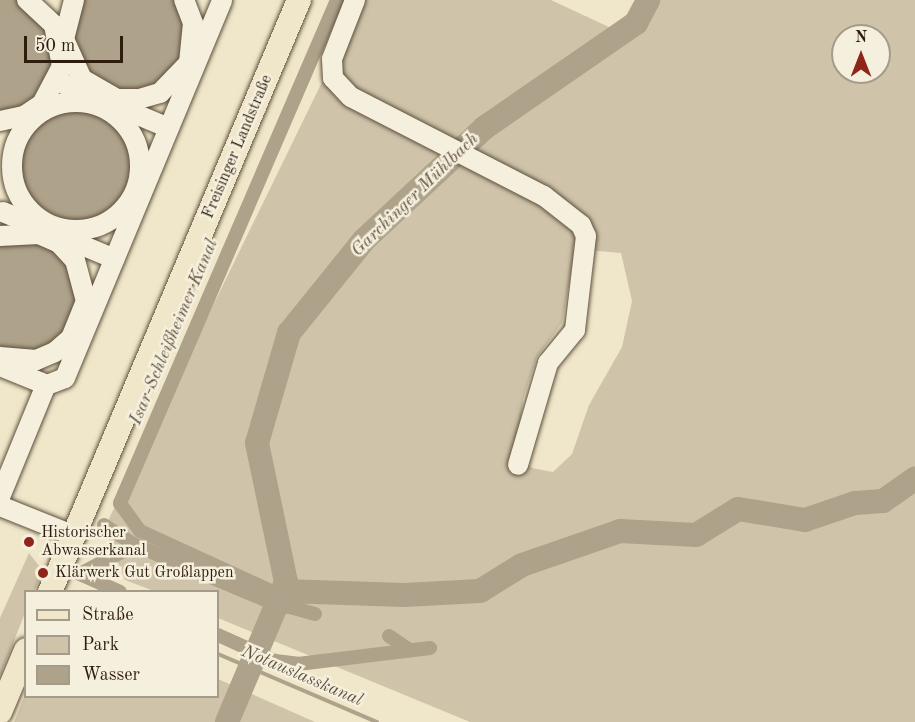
<!DOCTYPE html>
<meta charset="utf-8">
<style>
body{margin:0}
#map{position:relative;width:915px;height:722px;overflow:hidden;background:#f0e7ca;font-family:"Old Standard TT",serif}
div>[style]{position:absolute}
.green>*{inset:0;background:#cfc4aa}
.water>*{inset:0;background:#aea28a}
.round{border-radius:50%}
.stream>*{height:4px;margin:-2px;padding:0 2px;transform-origin:2px;border-radius:2px;background:#aea28a}
.canal>*{height:14px;margin:-7px;padding:0 7px;transform-origin:7px;border-radius:7px;background:#aea28a}
.river>*{height:24px;margin:-12px;padding:0 12px;transform-origin:12px;border-radius:12px;background:#aea28a}
.roads{filter:drop-shadow(0 0 2px #5e4f3c) drop-shadow(0 0 2px #5e4f3c)}
.minor>*{height:20px;margin:-10px;padding:0 10px;transform-origin:10px;border-radius:10px;background:#f5efdd}
.minor>.ring{margin:-10px;padding:0;box-sizing:content-box;background:none;border:20px solid #f5efdd;border-radius:50%}
.major>*{height:24px;margin:-12px;padding:0 12px;transform-origin:12px;border-radius:12px;background:#f0e7ca}
.dots>*{width:16px;height:16px;translate:-50% -50%;box-sizing:border-box;border:3px solid #f5efdd;border-radius:50%}
span{translate:-50% -50%;white-space:nowrap;text-align:center;line-height:1.15;-webkit-text-stroke:5px #f5efdd;paint-order:stroke}
.street-label{font-size:16px;color:#2e1c0d}
.poi-label{font-size:16px;color:#2e1c0d}
.left{translate:0 -50%;text-align:left}
.water-label{font-size:18px;color:#61523f;font-style:italic}
.legend{position:absolute;left:24px;top:590px;width:195px;height:108px;box-sizing:border-box;background:#f5efdd;border:2px solid #a59b8a;margin:0;padding:8px 10px;list-style:none;font-size:18px;color:#2e1c0d}
.legend li{display:flex;align-items:center;gap:12px;height:30px}
.legend b{width:30px;border:2px solid #a59b8a}
.north{position:absolute;left:831px;top:24px;width:60px;height:60px;box-sizing:border-box;background:#f5efdd;border:2px solid #a59b8a;border-radius:50%;rotate:0deg;font-size:16px;font-weight:700;line-height:24px;text-align:center;color:#2e1c0d}
.north::after{content:'';display:block;margin:auto;width:21px;height:27px;background:#8f2418;clip-path:polygon(50% 0,100% 100%,50% 72%,0 100%)}
.scale{position:absolute;left:24px;top:36px;width:99px;height:27px;box-sizing:border-box;border:3px solid #2e1c0d;border-top:0;padding-left:8px;font-size:18px;line-height:21px;white-space:nowrap;color:#2e1c0d;-webkit-text-stroke:4px #f5efdd;paint-order:stroke}
</style>
<div id="map">
<div class="green">
<i style="clip-path:polygon(evenodd,362px 0,551px 0,611px 28px,644px 0,915px 0,915px 722px,470px 722px,218px 618px,218px 592px,154px 591px,125px 580px,104px 529px,362px 0,843px 36px,879px 36px,879px 72px,843px 72px,843px 36px,362px 0,575px 249px,621px 253px,632px 301px,622px 347px,589px 405px,572px 454px,553px 472px,532px 468px,517px 455px,523px 399px,537px 357px,562px 323px,575px 249px)"></i>
<i style="clip-path:polygon(29px 553px,43px 571px,34px 591px,26px 592px,25px 613px,0 676px,0 618px)"></i>
<i style="clip-path:polygon(218px 679px,315px 722px,14px 722px,25px 695px,218px 696px)"></i>
</div>
<div class="water">
<i style="clip-path:polygon(0 0,24px 0,58px 45px,41px 99px,0 117px)"></i>
<i style="clip-path:polygon(78px 0,181px 0,192px 24px,174px 78px,120px 96px,73px 61px,70px 18px)"></i>
<i class="round" style="left:14px;top:104px;width:124px;height:124px"></i>
<i style="clip-path:polygon(26px 234px,65px 252px,83px 305px,50px 351px,0 354px,0 239px)"></i>
</div>
<div class="stream">
<i style="left:274px;top:615px;width:16px;rotate:-14deg"></i>
<i style="left:262px;top:643px;width:15px;rotate:74deg"></i>
<i style="left:218px;top:654px;width:173px;rotate:23.2deg"></i>
</div>
<div class="canal">
<i style="left:104px;top:525px;width:37px;rotate:33deg"></i>
<i style="left:135px;top:545px;width:141px;rotate:22.9deg"></i>
<i style="left:265px;top:600px;width:52px;rotate:15.6deg"></i>
<i style="left:78px;top:573px;width:46px;rotate:24.3deg"></i>
<i style="left:80px;top:574px;width:62px;rotate:-27.8deg"></i>
<i style="left:282px;top:596px;width:156px;rotate:-155.4deg"></i>
<i style="left:140px;top:531px;width:34px;rotate:-126deg"></i>
<i style="left:120px;top:503px;width:548px;rotate:-66.66deg"></i>
<i style="left:218px;top:635px;width:63px;rotate:24.5deg"></i>
<i style="left:275px;top:661px;width:23px;rotate:7deg"></i>
<i style="left:298px;top:664px;width:133px;rotate:-6.9deg"></i>
<i style="left:389px;top:636px;width:25px;rotate:34deg"></i>
</div>
<div class="river">
<i style="left:284px;top:591px;width:120px;rotate:1.9deg"></i>
<i style="left:404px;top:595px;width:76px;rotate:-3deg"></i>
<i style="left:480px;top:591px;width:49px;rotate:-31.8deg"></i>
<i style="left:522px;top:565px;width:104px;rotate:-19.1deg"></i>
<i style="left:620px;top:531px;width:76px;rotate:3deg"></i>
<i style="left:696px;top:535px;width:49px;rotate:-31.8deg"></i>
<i style="left:738px;top:509px;width:68px;rotate:9.3deg"></i>
<i style="left:805px;top:520px;width:53px;rotate:-18.8deg"></i>
<i style="left:855px;top:503px;width:28px;rotate:-4deg"></i>
<i style="left:883px;top:501px;width:39px;rotate:-35deg"></i>
<i style="left:227px;top:722px;width:152px;rotate:-67.1deg"></i>
<i style="left:286px;top:582px;width:142px;rotate:-101.8deg"></i>
<i style="left:257px;top:443px;width:115px;rotate:-73.8deg"></i>
<i style="left:289px;top:333px;width:119px;rotate:-51.1deg"></i>
<i style="left:364px;top:240px;width:164px;rotate:-43deg"></i>
<i style="left:484px;top:128px;width:185px;rotate:-34.6deg"></i>
<i style="left:636px;top:23px;width:26px;rotate:-62deg"></i>
</div>
<div class="roads">
<div class="minor">
<i style="left:74px;top:0;width:40px;rotate:104.4deg"></i>
<i style="left:64px;top:39px;width:44px;rotate:65.8deg"></i>
<i style="left:82px;top:79px;width:40px;rotate:29.7deg"></i>
<i style="left:117px;top:99px;width:22px"></i>
<i style="left:139px;top:99px;width:22px;rotate:-16deg"></i>
<i style="left:160px;top:93px;width:42px;rotate:-46deg"></i>
<i style="left:189px;top:63px;width:40px;rotate:-84.3deg"></i>
<i style="left:193px;top:23px;width:25px;rotate:-111deg"></i>
<i style="left:355px;top:0;width:63px;rotate:111.3deg"></i>
<i style="left:332px;top:59px;width:19px;rotate:87deg"></i>
<i style="left:333px;top:78px;width:26px;rotate:47deg"></i>
<i style="left:351px;top:97px;width:217px;rotate:27.2deg"></i>
<i style="left:544px;top:196px;width:47px;rotate:38.1deg"></i>
<i style="left:581px;top:225px;width:12px;rotate:66deg"></i>
<i style="left:586px;top:236px;width:95px;rotate:96.7deg"></i>
<i style="left:575px;top:330px;width:43px;rotate:129.3deg"></i>
<i style="left:548px;top:363px;width:106px;rotate:106.4deg"></i>
<i style="left:57px;top:81px;width:121px;rotate:22.8deg"></i>
<i class="ring" style="left:12px;top:102px;width:108px;height:108px"></i>
<i style="left:0;top:121px;width:25px;rotate:-12deg"></i>
<i style="left:24px;top:116px;width:22px;rotate:-34deg"></i>
<i style="left:42px;top:104px;width:43px;rotate:-62.2deg"></i>
<i style="left:62px;top:66px;width:42px;rotate:-101deg"></i>
<i style="left:54px;top:25px;width:37px;rotate:-137deg"></i>
<i style="left:3px;top:212px;width:121px;rotate:22.8deg"></i>
<i style="left:0;top:236px;width:39px;rotate:-3deg"></i>
<i style="left:39px;top:234px;width:22px;rotate:24deg"></i>
<i style="left:59px;top:243px;width:23px;rotate:47deg"></i>
<i style="left:75px;top:260px;width:42px;rotate:75deg"></i>
<i style="left:86px;top:301px;width:40px;rotate:112deg"></i>
<i style="left:71px;top:338px;width:21px;rotate:139deg"></i>
<i style="left:55px;top:352px;width:21px;rotate:157deg"></i>
<i style="left:36px;top:360px;width:36px;rotate:-175deg"></i>
<i style="left:0;top:366px;width:51px;rotate:22deg"></i>
<i style="left:47px;top:385px;width:19px;rotate:-21deg"></i>
<i style="left:65px;top:378px;width:409px;rotate:-67.4deg"></i>
<i style="left:0;top:497px;width:121px;rotate:-67.7deg"></i>
<i style="left:0;top:506px;width:78px;rotate:21.9deg"></i>
</div>
<div class="major">
<i style="left:50px;top:592px;width:642px;rotate:-67.19deg"></i>
<i style="left:0;top:712px;width:67px;rotate:-67.2deg"></i>
</div>
</div>
<div class="dots">
<i style="left:29px;top:542px;background:#8f2418"></i>
<i style="left:43px;top:573px;background:#8f2418"></i>
</div>
<div class="street-label">
<span style="left:238px;top:147px;rotate:-67deg">Freisinger Landstraße</span>
</div>
<div class="poi-label">
<span class="left" style="left:41px;top:542px">Historischer<br>Abwasserkanal</span>
<span class="left" style="left:55px;top:573px">Klärwerk Gut Großlappen</span>
</div>
<div class="water-label">
<span style="left:415px;top:195px;rotate:-44deg">Garchinger Mühlbach</span>
<span style="left:174px;top:332px;rotate:-67deg">Isar-Schleißheimer Kanal</span>
<span style="left:302px;top:676px;rotate:23deg">Notauslasskanal</span>
</div>
<ul class="legend">
<li><b style="height:8px;background:#f0e7ca"></b>Straße</li>
<li><b style="height:16px;background:#cfc4aa"></b>Park</li>
<li><b style="height:16px;background:#aea28a"></b>Wasser</li>
</ul>
<div class="north">N</div>
<div class="scale">50 m</div>
</div>
